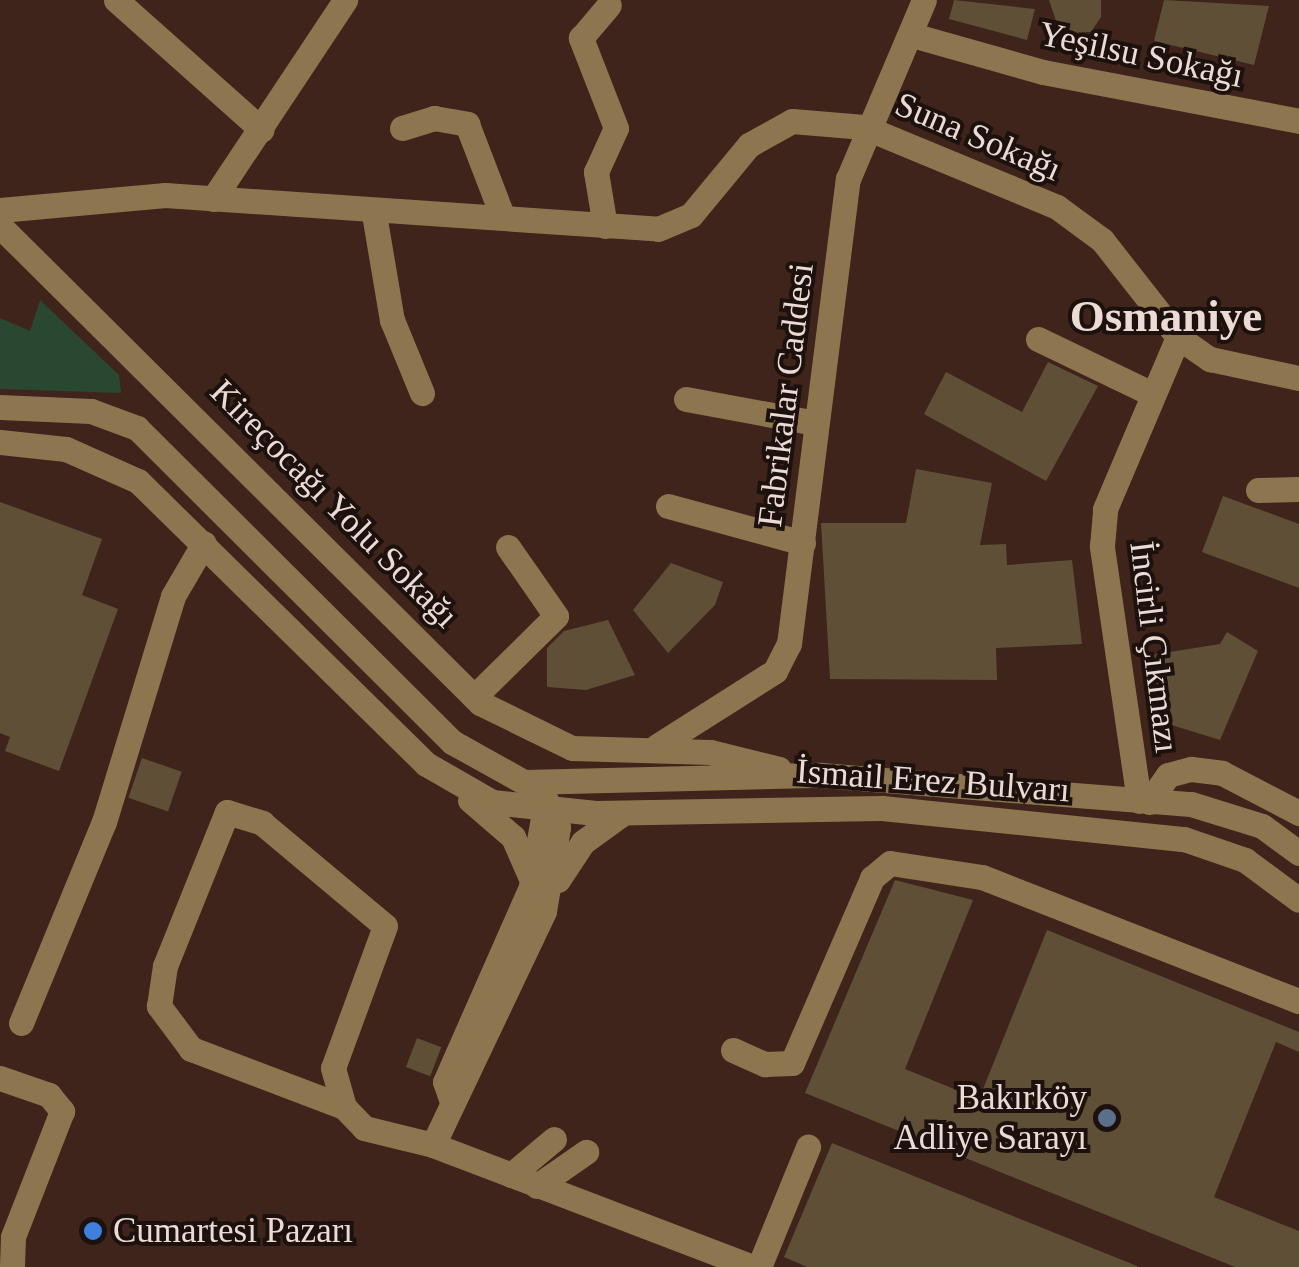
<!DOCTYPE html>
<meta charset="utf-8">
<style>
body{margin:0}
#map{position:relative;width:1299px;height:1267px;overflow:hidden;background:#3e241b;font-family:Georgia,serif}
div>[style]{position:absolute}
.green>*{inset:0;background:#2a4731}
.building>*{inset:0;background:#5f4f37;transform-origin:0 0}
.minor>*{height:25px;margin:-12.5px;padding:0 12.5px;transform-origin:12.5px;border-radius:12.5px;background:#8d764f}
.dots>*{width:28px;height:28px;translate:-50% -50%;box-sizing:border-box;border:5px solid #1c110d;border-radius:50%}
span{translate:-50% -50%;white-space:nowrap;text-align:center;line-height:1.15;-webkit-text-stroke:8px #1c110d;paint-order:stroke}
.street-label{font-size:35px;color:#ecdad4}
.poi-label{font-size:35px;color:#ecdad4}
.right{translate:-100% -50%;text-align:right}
.left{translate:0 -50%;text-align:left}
.district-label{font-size:45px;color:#ecdad4;font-weight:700}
</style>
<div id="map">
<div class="green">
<i style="clip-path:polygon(40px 300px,119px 375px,121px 393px,0 389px,0 318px,30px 331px)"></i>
</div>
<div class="building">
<i style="clip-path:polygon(954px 0,1035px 9px,1027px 40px,949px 19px)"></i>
<i style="clip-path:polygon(1049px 0,1101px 0,1101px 17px,1091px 32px,1060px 33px)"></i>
<i style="clip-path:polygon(1164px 0,1269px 6px,1254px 65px,1154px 41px)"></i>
<i style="clip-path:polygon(1048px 362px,1098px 386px,1046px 481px,924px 414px,946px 372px,1022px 412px)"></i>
<i style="clip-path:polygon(916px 469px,992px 483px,980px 545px,1006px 544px,1007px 565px,1072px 560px,1082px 644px,996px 648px,997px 680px,830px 679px,821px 523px,906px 523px)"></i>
<i style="clip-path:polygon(1223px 496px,1299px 524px,1299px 588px,1202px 552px)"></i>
<i style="clip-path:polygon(0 502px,102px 539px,82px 595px,118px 609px,59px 771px,5px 751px,10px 737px,0 733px)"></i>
<i style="clip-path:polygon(671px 563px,723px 582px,715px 605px,668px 653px,633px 610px)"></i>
<i style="clip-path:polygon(608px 620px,635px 675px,586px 690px,547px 687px,547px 648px,564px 631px)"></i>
<i style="clip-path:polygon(1227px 632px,1258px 651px,1220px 740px,1165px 723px,1151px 655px,1220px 644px)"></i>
<i style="left:142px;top:758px;width:42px;height:42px;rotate:19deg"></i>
<i style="clip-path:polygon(895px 880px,973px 900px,905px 1069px,979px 1099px,1047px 930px,1299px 1032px,1299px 1052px,1276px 1042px,1214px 1197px,1299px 1231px,1299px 1267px,1235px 1267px,805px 1093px)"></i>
<i style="left:417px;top:1038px;width:26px;height:31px;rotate:21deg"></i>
<i style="clip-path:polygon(832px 1143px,1137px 1266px,1137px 1267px,807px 1267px,784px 1257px)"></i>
</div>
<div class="minor">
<i style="left:116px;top:0;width:195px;rotate:41.7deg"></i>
<i style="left:912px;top:35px;width:136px;rotate:15.8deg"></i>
<i style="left:1043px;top:72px;width:261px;rotate:10.8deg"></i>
<i style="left:402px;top:128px;width:34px;rotate:-17deg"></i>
<i style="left:434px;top:118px;width:34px;rotate:10deg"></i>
<i style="left:467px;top:124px;width:97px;rotate:69deg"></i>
<i style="left:213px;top:199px;width:239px;rotate:-56.4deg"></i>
<i style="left:0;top:210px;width:166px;rotate:-5.2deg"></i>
<i style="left:165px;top:195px;width:494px;rotate:3.9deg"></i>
<i style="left:658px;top:229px;width:36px;rotate:-23deg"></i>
<i style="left:691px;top:215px;width:91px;rotate:-50.4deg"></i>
<i style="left:749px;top:145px;width:49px;rotate:-29.2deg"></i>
<i style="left:792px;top:121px;width:72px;rotate:4.8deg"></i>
<i style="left:864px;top:127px;width:209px;rotate:22.5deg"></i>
<i style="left:1057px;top:207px;width:56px;rotate:36.3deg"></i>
<i style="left:1102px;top:240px;width:123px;rotate:51.9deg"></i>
<i style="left:1178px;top:337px;width:39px;rotate:35deg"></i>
<i style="left:1210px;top:359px;width:91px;rotate:12.1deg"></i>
<i style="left:374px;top:214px;width:108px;rotate:80.4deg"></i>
<i style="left:392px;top:320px;width:79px;rotate:67.7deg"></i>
<i style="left:0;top:226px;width:677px;rotate:44.82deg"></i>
<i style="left:480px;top:703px;width:102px;rotate:26.1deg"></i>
<i style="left:572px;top:748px;width:138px;rotate:1.7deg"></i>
<i style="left:710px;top:752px;width:71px;rotate:13.8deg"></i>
<i style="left:605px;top:226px;width:55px;rotate:-99.5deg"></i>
<i style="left:596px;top:172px;width:48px;rotate:-65.6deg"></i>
<i style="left:616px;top:128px;width:97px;rotate:-111.3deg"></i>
<i style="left:581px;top:38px;width:43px;rotate:-49.7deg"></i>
<i style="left:1038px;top:339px;width:124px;rotate:25.7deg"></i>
<i style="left:686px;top:399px;width:131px;rotate:10.5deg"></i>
<i style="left:0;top:407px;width:91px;rotate:2.5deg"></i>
<i style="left:91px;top:411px;width:49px;rotate:20.3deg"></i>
<i style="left:137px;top:428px;width:445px;rotate:44.9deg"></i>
<i style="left:452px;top:742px;width:82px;rotate:29.1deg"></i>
<i style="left:524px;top:782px;width:297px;rotate:-1.4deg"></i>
<i style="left:821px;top:775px;width:371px;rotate:4.5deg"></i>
<i style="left:1191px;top:804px;width:74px;rotate:17.2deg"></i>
<i style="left:1262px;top:826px;width:46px;rotate:36.1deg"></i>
<i style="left:0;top:442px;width:66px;rotate:6.1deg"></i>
<i style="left:66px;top:449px;width:79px;rotate:24deg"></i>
<i style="left:138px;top:481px;width:404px;rotate:44.5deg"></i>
<i style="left:426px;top:764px;width:76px;rotate:29.9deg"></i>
<i style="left:492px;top:802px;width:104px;rotate:6.1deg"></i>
<i style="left:595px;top:813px;width:287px;rotate:-1deg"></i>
<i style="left:882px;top:808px;width:304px;rotate:5.9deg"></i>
<i style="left:1184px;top:839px;width:65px;rotate:19deg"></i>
<i style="left:1245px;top:860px;width:67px;rotate:36.5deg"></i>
<i style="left:1258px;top:490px;width:41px;rotate:-1.4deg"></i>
<i style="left:668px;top:506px;width:140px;rotate:15.3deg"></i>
<i style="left:474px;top:697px;width:115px;rotate:-44.6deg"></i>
<i style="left:556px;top:616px;width:84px;rotate:-124.8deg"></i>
<i style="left:657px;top:746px;width:140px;rotate:-32.4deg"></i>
<i style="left:775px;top:671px;width:30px;rotate:-63deg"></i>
<i style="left:789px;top:644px;width:469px;rotate:-82.8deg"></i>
<i style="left:848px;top:179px;width:194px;rotate:-67deg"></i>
<i style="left:470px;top:800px;width:57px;rotate:40.7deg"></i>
<i style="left:513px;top:837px;width:43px;rotate:66.4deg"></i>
<i style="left:1139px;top:801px;width:258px;rotate:-98.3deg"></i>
<i style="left:1102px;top:546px;width:37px;rotate:-85deg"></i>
<i style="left:1105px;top:509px;width:187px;rotate:-67deg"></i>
<i style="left:1149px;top:802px;width:33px;rotate:-55deg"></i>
<i style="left:1168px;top:775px;width:24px;rotate:-15deg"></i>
<i style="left:1191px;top:769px;width:31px;rotate:7deg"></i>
<i style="left:1222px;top:773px;width:87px;rotate:27.5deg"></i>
<i style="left:558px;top:880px;width:45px;rotate:-56.7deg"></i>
<i style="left:583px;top:842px;width:49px;rotate:-35.9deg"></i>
<i style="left:21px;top:1023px;width:217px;rotate:-67.6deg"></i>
<i style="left:104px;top:822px;width:236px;rotate:-73deg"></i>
<i style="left:173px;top:596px;width:61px;rotate:-59.7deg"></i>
<i style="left:733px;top:1050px;width:35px;rotate:24deg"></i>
<i style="left:765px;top:1064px;width:27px;rotate:-2deg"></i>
<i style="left:792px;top:1063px;width:202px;rotate:-66.6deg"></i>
<i style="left:872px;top:878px;width:23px;rotate:-40deg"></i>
<i style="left:890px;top:863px;width:93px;rotate:8.7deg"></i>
<i style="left:982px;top:877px;width:340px;rotate:21.4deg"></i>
<i style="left:0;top:1078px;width:52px;rotate:19.1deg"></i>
<i style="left:49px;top:1095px;width:21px;rotate:51deg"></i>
<i style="left:62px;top:1111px;width:135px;rotate:111.3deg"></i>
<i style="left:13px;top:1237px;width:30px;rotate:92deg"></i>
<i style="left:451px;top:1099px;width:18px;rotate:-109deg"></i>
<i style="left:445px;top:1082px;width:213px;rotate:-66.2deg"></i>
<i style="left:531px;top:887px;width:88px;rotate:-80.2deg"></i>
<i style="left:344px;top:1107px;width:164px;rotate:-159.2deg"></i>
<i style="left:191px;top:1049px;width:54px;rotate:-126.7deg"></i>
<i style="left:159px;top:1006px;width:40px;rotate:-81.5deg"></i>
<i style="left:165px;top:966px;width:166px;rotate:-68.1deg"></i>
<i style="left:227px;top:812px;width:37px;rotate:17deg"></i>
<i style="left:262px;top:823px;width:160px;rotate:39.9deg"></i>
<i style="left:385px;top:926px;width:151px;rotate:110.1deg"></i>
<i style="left:333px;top:1068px;width:41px;rotate:74.2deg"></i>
<i style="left:344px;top:1107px;width:29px;rotate:46deg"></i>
<i style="left:364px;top:1128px;width:71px;rotate:13.8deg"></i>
<i style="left:433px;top:1145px;width:342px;rotate:20.9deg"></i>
<i style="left:433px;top:1145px;width:259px;rotate:-64.6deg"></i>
<i style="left:544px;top:911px;width:85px;rotate:-80.5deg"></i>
<i style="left:558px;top:827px;width:21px;rotate:-127deg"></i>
<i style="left:511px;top:1175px;width:56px;rotate:-39.9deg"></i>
<i style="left:537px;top:1186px;width:60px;rotate:-34.8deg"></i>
<i style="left:759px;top:1267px;width:130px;rotate:-67.8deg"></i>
</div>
<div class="dots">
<i style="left:1107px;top:1118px;background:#5c6f8a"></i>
<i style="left:93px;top:1231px;background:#3f7fe0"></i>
</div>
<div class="street-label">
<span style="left:1141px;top:55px;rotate:12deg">Yeşilsu Sokağı</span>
<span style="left:978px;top:137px;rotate:23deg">Suna Sokağı</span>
<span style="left:786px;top:395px;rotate:-83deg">Fabrikalar Caddesi</span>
<span style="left:334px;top:504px;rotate:45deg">Kireçocağı Yolu Sokağı</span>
<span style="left:1154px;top:647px;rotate:83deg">İncirli Çıkmazı</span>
<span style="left:933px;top:781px;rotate:4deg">İsmail Erez Bulvarı</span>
</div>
<div class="poi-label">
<span class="right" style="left:1087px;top:1118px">Bakırköy<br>Adliye Sarayı</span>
<span class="left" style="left:113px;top:1231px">Cumartesi Pazarı</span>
</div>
<div class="district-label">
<span style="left:1166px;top:317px">Osmaniye</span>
</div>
</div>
